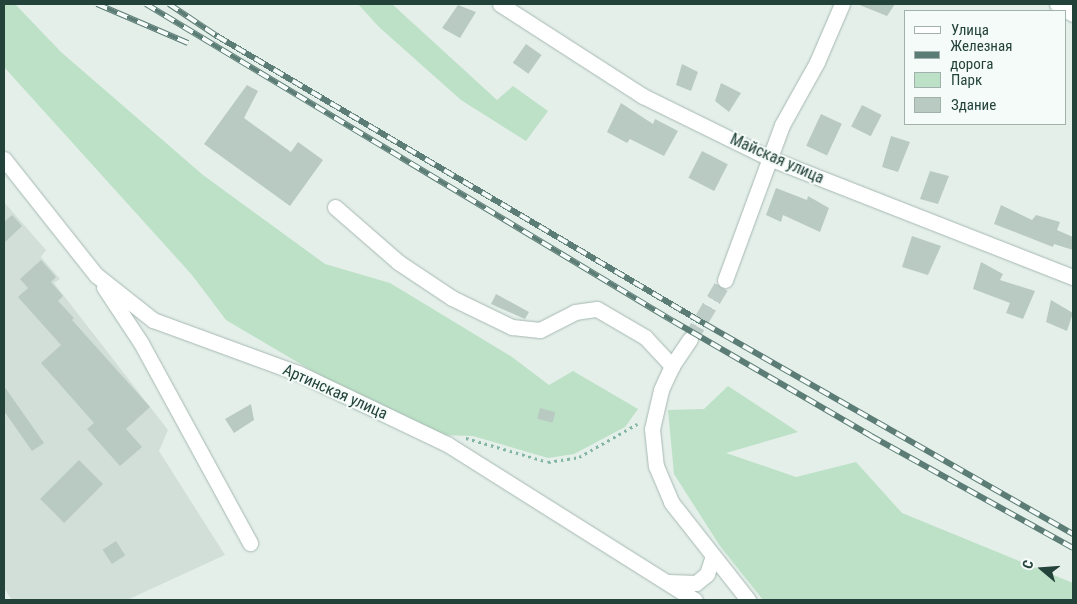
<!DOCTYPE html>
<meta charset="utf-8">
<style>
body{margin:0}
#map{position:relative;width:1077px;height:604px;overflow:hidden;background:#e4efea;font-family:"Roboto Condensed",sans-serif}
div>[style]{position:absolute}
.built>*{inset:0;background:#d2dfd9}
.green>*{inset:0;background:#bce1c6}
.building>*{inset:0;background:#b9cac3;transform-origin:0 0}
.minor-tunnel>*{height:15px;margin-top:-7.5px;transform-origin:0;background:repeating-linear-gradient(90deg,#bdccc7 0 15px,transparent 0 23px)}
.path>*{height:2.5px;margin-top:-1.25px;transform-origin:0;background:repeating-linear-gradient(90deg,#82b5a5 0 2.5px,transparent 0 6.5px)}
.roads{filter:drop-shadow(0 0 1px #a6b8b2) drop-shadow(0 0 1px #a6b8b2)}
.minor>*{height:15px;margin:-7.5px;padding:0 7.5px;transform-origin:7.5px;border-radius:7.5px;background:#fff}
.rail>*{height:5.5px;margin-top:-2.75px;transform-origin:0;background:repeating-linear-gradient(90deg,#f5fbf8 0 11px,#5c7d75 0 22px);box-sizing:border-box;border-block:1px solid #5c7d75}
span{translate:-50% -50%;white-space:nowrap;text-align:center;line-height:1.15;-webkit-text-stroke:4px #f5fbf8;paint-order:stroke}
.street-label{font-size:16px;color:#22423a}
.frame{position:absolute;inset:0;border:5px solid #22423a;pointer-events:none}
.legend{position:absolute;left:904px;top:10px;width:162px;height:115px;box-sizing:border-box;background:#f5fbf8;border:1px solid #a1b1ac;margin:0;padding:6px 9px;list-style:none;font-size:15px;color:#22423a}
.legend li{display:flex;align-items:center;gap:10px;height:25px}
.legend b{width:25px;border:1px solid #a1b1ac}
.north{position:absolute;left:1017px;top:544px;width:50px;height:50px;-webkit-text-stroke:4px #f5fbf8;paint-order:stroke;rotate:288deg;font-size:14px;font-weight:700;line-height:20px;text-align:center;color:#22423a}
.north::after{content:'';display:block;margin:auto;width:18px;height:22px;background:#22423a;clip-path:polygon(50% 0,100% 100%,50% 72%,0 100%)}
</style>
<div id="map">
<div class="built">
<i style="clip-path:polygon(4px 202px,46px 250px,41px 257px,60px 279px,54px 283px,168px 430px,159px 451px,225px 555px,127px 600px,12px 600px,4px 588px)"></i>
</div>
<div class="green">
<i style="clip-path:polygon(4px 4px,15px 4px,61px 52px,203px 175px,325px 264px,390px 283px,512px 357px,549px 385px,573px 371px,638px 409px,625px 427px,574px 454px,548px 458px,473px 436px,441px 435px,326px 379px,226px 320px,192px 275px,4px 67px)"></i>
<i style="clip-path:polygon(358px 4px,392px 4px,497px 100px,513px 86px,548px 111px,526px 141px,461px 100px,379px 27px)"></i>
<i style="clip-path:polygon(728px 386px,798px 432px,726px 453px,796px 477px,856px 462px,902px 513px,1073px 583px,1073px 600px,763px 600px,720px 546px,674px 474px,668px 410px,704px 409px)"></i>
</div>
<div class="building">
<i style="clip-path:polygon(857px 4px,895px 4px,887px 16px)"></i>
<i style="clip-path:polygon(458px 5px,476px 12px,460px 38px,442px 28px)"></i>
<i style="left:526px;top:44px;width:19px;height:23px;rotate:35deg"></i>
<i style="clip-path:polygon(682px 64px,698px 72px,691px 91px,676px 85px)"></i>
<i style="clip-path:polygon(721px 83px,741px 93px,729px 112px,715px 101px)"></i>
<i style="clip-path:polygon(247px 85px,258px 91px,244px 118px,291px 152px,298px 142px,323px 160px,290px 206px,204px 144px)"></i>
<i style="clip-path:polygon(621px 103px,653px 124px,655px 119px,678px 131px,664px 156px,630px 139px,627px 143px,607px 132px)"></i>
<i style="left:862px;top:105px;width:22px;height:24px;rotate:27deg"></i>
<i style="left:821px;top:114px;width:23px;height:35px;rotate:25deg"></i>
<i style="clip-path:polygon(891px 136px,910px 142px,898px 172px,882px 167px)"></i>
<i style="left:702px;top:151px;width:29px;height:30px;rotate:27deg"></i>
<i style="clip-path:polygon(930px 171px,949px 176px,938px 204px,920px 199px)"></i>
<i style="clip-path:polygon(776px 188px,807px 200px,808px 196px,829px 208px,820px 232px,783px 215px,781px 222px,766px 215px)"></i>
<i style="clip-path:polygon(1001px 205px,1032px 220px,1036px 215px,1060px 222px,1057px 230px,1073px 237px,1073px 250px,1054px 244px,1053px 247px,994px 224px)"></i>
<i style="clip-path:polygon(12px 215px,22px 226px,4px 243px,4px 222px)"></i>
<i style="clip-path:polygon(912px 236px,941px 246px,928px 275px,902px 267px)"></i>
<i style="clip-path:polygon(41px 260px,56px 277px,51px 282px,63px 296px,58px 301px,74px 318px,72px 320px,150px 407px,126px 429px,142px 447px,120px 466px,87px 429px,94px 423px,41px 363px,61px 345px,18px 297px,28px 288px,20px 279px)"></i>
<i style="clip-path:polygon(981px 262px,1003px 274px,1000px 280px,1035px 291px,1023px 319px,1006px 313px,1010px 303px,973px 289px)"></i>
<i style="clip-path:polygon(496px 294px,529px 312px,525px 319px,491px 304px)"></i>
<i style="clip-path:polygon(1051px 300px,1073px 313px,1067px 331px,1046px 322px)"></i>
<i style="clip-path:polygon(4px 386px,44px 443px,32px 451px,4px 411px)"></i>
<i style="clip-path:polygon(251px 404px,254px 420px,234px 433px,225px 419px)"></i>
<i style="left:540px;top:408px;width:16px;height:11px;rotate:15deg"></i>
<i style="left:79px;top:460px;width:34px;height:55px;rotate:45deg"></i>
<i style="left:116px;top:541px;width:17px;height:16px;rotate:57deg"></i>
</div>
<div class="minor-tunnel">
<i style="left:690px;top:339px;width:69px;rotate:-59.3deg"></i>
</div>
<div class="path">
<i style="left:466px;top:438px;width:85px;rotate:16.3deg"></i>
<i style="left:548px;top:462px;width:31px;rotate:-9deg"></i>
<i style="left:579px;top:457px;width:67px;rotate:-29.6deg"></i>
</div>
<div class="roads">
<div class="minor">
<i style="left:500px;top:4px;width:170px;rotate:32.8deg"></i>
<i style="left:643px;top:96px;width:140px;rotate:26.2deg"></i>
<i style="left:769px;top:158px;width:326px;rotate:21.4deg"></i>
<i style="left:1057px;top:4px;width:19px;rotate:32deg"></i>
<i style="left:4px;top:159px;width:148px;rotate:51.6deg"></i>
<i style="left:96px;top:275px;width:73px;rotate:38.3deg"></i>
<i style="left:153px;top:320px;width:154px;rotate:20.1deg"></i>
<i style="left:298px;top:373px;width:165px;rotate:25.5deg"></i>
<i style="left:447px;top:444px;width:293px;rotate:32.2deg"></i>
<i style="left:335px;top:207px;width:84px;rotate:41.1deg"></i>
<i style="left:398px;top:262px;width:65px;rotate:33.7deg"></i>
<i style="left:452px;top:298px;width:67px;rotate:25.8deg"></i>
<i style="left:512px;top:327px;width:28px;rotate:6deg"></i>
<i style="left:540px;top:330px;width:39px;rotate:-27deg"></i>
<i style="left:575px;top:312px;width:22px;rotate:-8deg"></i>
<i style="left:597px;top:309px;width:56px;rotate:30.3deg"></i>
<i style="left:645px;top:337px;width:40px;rotate:47deg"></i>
<i style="left:725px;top:280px;width:165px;rotate:-69.8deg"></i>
<i style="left:782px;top:125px;width:72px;rotate:-60.9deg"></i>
<i style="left:817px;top:62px;width:63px;rotate:-66.7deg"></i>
<i style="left:104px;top:287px;width:67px;rotate:56.5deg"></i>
<i style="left:141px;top:343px;width:228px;rotate:61.4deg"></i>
<i style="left:690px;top:339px;width:32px;rotate:124deg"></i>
<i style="left:672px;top:366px;width:26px;rotate:115deg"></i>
<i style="left:661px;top:390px;width:40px;rotate:103deg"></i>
<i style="left:652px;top:429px;width:37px;rotate:84deg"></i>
<i style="left:656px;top:466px;width:39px;rotate:67deg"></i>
<i style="left:671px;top:502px;width:125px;rotate:51.8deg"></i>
<i style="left:668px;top:582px;width:28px;rotate:2deg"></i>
<i style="left:696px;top:583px;width:14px;rotate:-39deg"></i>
<i style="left:707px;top:574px;width:19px;rotate:-72deg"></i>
</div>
</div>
<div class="rail">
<i style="left:97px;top:4px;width:99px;rotate:23.2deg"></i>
<i style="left:146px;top:4px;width:615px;rotate:31.03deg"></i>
<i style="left:673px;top:321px;width:229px;rotate:30.1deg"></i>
<i style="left:871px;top:436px;width:231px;rotate:29deg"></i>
<i style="left:169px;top:4px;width:58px;rotate:33.7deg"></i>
<i style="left:217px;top:36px;width:567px;rotate:30.55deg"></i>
<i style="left:705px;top:324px;width:424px;rotate:29.7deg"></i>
</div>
<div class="street-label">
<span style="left:777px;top:159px;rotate:24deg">Майская улица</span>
<span style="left:335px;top:392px;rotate:24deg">Артинская улица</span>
</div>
<div class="frame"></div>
<ul class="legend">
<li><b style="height:6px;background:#fff"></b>Улица</li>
<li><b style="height:6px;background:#5c7d75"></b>Железная дорога</li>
<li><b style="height:14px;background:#bce1c6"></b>Парк</li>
<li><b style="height:14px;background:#b9cac3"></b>Здание</li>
</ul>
<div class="north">С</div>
</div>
